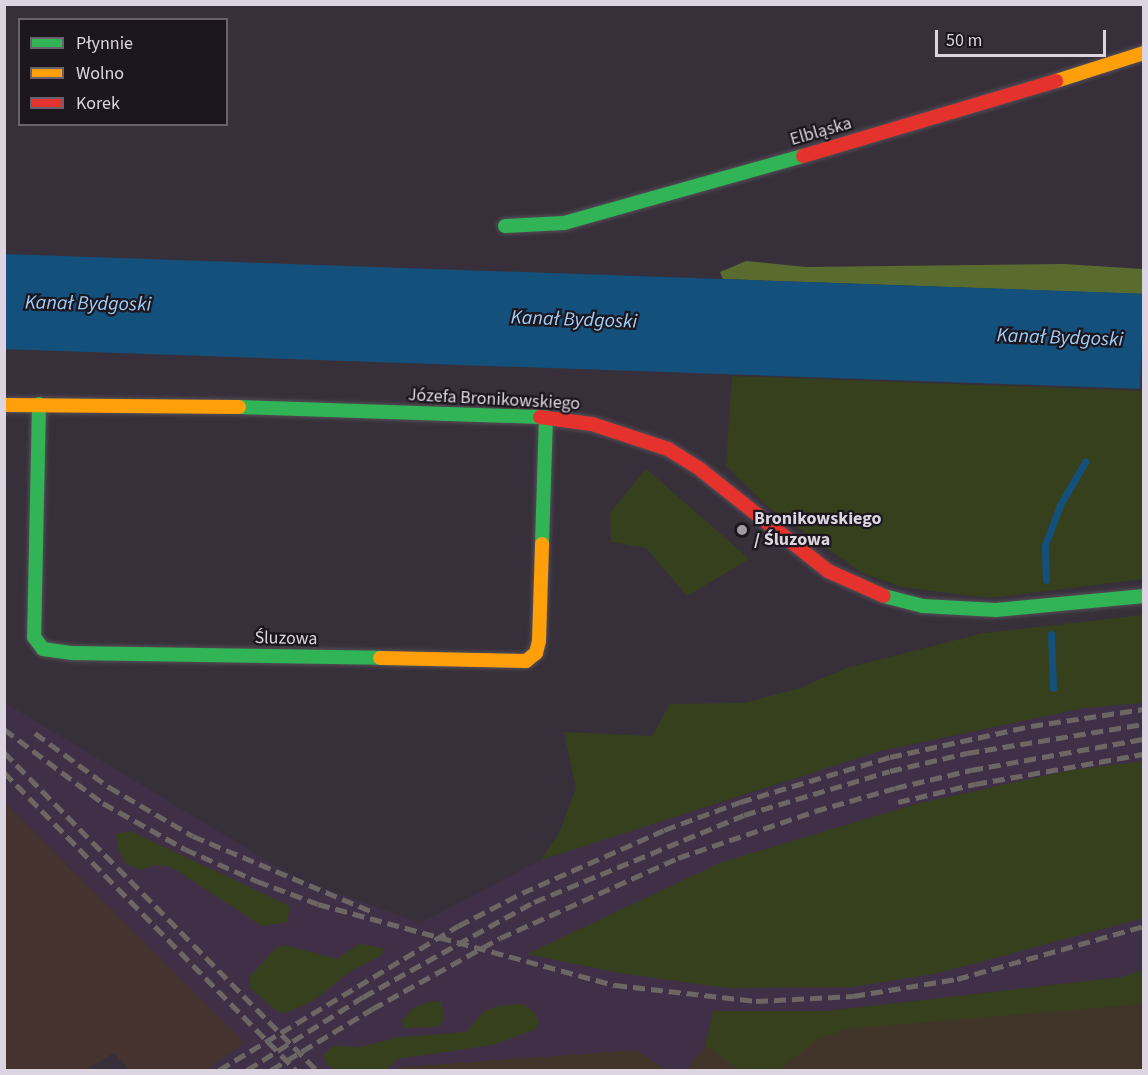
<!DOCTYPE html>
<meta charset="utf-8">
<style>
body{margin:0}
#map{position:relative;width:1148px;height:1075px;overflow:hidden;background:#37303a;font-family:"Source Sans 3",sans-serif}
div>[style]{position:absolute}
.commercial>*{inset:0;background:#44332f}
.industrial>*{inset:0;background:#41352a}
.built>*{inset:0;background:#403047}
.green>*{inset:0;background:#36401d}
.forest>*{inset:0;background:#5a6b2f}
.water>*{inset:0;background:#13507c;transform-origin:0 0}
.stream>*{height:7px;margin:-3.5px;padding:0 3.5px;transform-origin:3.5px;border-radius:3.5px;background:#13507c}
.roads{filter:drop-shadow(0 0 2px #544e57) drop-shadow(0 0 2px #544e57)}
.fast>*{height:14px;margin:-7px;padding:0 7px;transform-origin:7px;border-radius:7px;background:#30b455}
.slow>*{height:14px;margin:-7px;padding:0 7px;transform-origin:7px;border-radius:7px;background:#ff9f0a}
.jam>*{height:14px;margin:-7px;padding:0 7px;transform-origin:7px;border-radius:7px;background:#e5322d}
.rail>*{height:4.5px;margin-top:-2.25px;transform-origin:0;background:repeating-linear-gradient(90deg,#6c6664 0 12px,transparent 0 18px)}
.dots>*{width:16px;height:16px;translate:-50% -50%;box-sizing:border-box;border:3px solid #1c161f;border-radius:50%}
span{translate:-50% -50%;white-space:nowrap;text-align:center;line-height:1.15;-webkit-text-stroke:4.5px #1c161f;paint-order:stroke}
.street-label{font-size:18px;color:#dcd4e1}
.poi-label{font-size:18px;color:#dcd4e1;font-weight:700}
.left{translate:0 -50%;text-align:left}
.water-label{font-size:20px;color:#9ecff9;font-style:italic}
.frame{position:absolute;inset:0;border:6px solid #dcd4e1;pointer-events:none}
.legend{position:absolute;left:18px;top:18px;width:210px;height:108px;box-sizing:border-box;background:#1c161f;border:2px solid #69626d;margin:0;padding:8px 10px;list-style:none;font-size:18px;color:#dcd4e1}
.legend li{display:flex;align-items:center;gap:12px;height:30px}
.legend b{width:30px;border:2px solid #69626d}
.scale{position:absolute;left:935px;top:30px;width:171px;height:27px;box-sizing:border-box;border:3px solid #dcd4e1;border-top:0;padding-left:8px;font-size:18px;line-height:21px;white-space:nowrap;color:#dcd4e1;-webkit-text-stroke:4px #1c161f;paint-order:stroke}
</style>
<div id="map">
<div class="commercial">
<i style="clip-path:polygon(4px 802px,245px 1043px,206px 1070px,130px 1070px,114px 1053px,85px 1070px,5px 1070px)"></i>
</div>
<div class="industrial">
<i style="clip-path:polygon(1143px 970px,1143px 1070px,686px 1070px,708px 1042px,713px 1011px,828px 1011px,1122px 977px)"></i>
<i style="clip-path:polygon(636px 1050px,667px 1070px,397px 1070px,399px 1067px)"></i>
</div>
<div class="built">
<i style="clip-path:polygon(4px 702px,296px 878px,420px 923px,541px 860px,880px 751px,1084px 708px,1143px 703px,1143px 970px,1122px 977px,828px 1011px,713px 1011px,708px 1042px,686px 1070px,667px 1070px,636px 1050px,400px 1067px,397px 1070px,206px 1070px,245px 1043px,5px 802px)"></i>
</div>
<div class="green">
<i style="clip-path:polygon(732px 376px,1143px 391px,1143px 579px,989px 598px,901px 587px,861px 572px,768px 507px,726px 466px)"></i>
<i style="clip-path:polygon(646px 469px,682px 500px,749px 559px,687px 596px,646px 548px,611px 542px,610px 513px)"></i>
<i style="clip-path:polygon(1143px 615px,1143px 703px,1084px 708px,880px 751px,541px 860px,560px 831px,576px 788px,564px 732px,652px 736px,670px 704px,744px 703px,800px 688px,846px 668px,984px 633px)"></i>
<i style="clip-path:polygon(1143px 761px,1143px 918px,939px 973px,852px 987px,726px 988px,619px 973px,527px 954px,722px 862px,916px 804px,1066px 771px)"></i>
<i style="clip-path:polygon(130px 831px,290px 906px,287px 922px,262px 926px,171px 867px,153px 865px,142px 870px,126px 864px,118px 849px,116px 834px)"></i>
<i style="clip-path:polygon(359px 944px,383px 948px,382px 955px,351px 971px,313px 1001px,286px 1013px,278px 1012px,250px 988px,250px 976px,276px 948px,285px 945px,337px 959px)"></i>
<i style="clip-path:polygon(1143px 970px,1143px 1004px,846px 1029px,816px 1040px,779px 1070px,740px 1070px,705px 1045px,713px 1011px,828px 1011px,1122px 977px)"></i>
<i style="clip-path:polygon(432px 1001px,441px 1002px,443px 1010px,444px 1021px,437px 1027px,404px 1028px,402px 1021px,413px 1008px)"></i>
<i style="clip-path:polygon(522px 1004px,533px 1011px,539px 1022px,536px 1029px,493px 1045px,397px 1059px,387px 1070px,337px 1070px,327px 1065px,323px 1055px,333px 1046px,360px 1047px,399px 1037px,466px 1032px,482px 1013px,497px 1006px)"></i>
</div>
<div class="forest">
<i style="clip-path:polygon(746px 261px,806px 267px,1064px 264px,1143px 269px,1143px 294px,723px 279px,720px 272px)"></i>
</div>
<div class="water">
<i style="left:5px;top:254px;width:1139px;height:95px;rotate:2deg"></i>
</div>
<div class="stream">
<i style="left:1046px;top:580px;width:35px;rotate:-92deg"></i>
<i style="left:1045px;top:545px;width:43px;rotate:-69.4deg"></i>
<i style="left:1060px;top:505px;width:50px;rotate:-59.8deg"></i>
<i style="left:1051px;top:634px;width:54px;rotate:87.9deg"></i>
</div>
<div class="roads">
<div class="fast">
<i style="left:505px;top:226px;width:59px;rotate:-2.9deg"></i>
<i style="left:564px;top:223px;width:248px;rotate:-15.7deg"></i>
<i style="left:39px;top:404px;width:233px;rotate:91.2deg"></i>
<i style="left:34px;top:637px;width:15px;rotate:53deg"></i>
<i style="left:43px;top:649px;width:28px;rotate:8deg"></i>
<i style="left:71px;top:653px;width:309px;rotate:0.9deg"></i>
<i style="left:239px;top:407px;width:301px;rotate:1.9deg"></i>
<i style="left:542px;top:544px;width:127px;rotate:-88.2deg"></i>
<i style="left:884px;top:596px;width:40px;rotate:14.4deg"></i>
<i style="left:923px;top:606px;width:73px;rotate:3.1deg"></i>
<i style="left:996px;top:610px;width:149px;rotate:-5.4deg"></i>
</div>
<div class="slow">
<i style="left:1056px;top:81px;width:92px;rotate:-17.7deg"></i>
<i style="left:4px;top:405px;width:235px;rotate:0.5deg"></i>
<i style="left:380px;top:658px;width:146px;rotate:1.2deg"></i>
<i style="left:526px;top:661px;width:13px;rotate:-39deg"></i>
<i style="left:536px;top:653px;width:12px;rotate:-76deg"></i>
<i style="left:539px;top:641px;width:97px;rotate:-88.2deg"></i>
</div>
<div class="jam">
<i style="left:803px;top:156px;width:264px;rotate:-16.5deg"></i>
<i style="left:540px;top:417px;width:52px;rotate:7.7deg"></i>
<i style="left:592px;top:424px;width:80px;rotate:18.2deg"></i>
<i style="left:668px;top:449px;width:39px;rotate:32deg"></i>
<i style="left:701px;top:470px;width:162px;rotate:38.5deg"></i>
<i style="left:828px;top:571px;width:61px;rotate:24.1deg"></i>
</div>
</div>
<div class="rail">
<i style="left:4px;top:729px;width:124px;rotate:36.8deg"></i>
<i style="left:103px;top:803px;width:94px;rotate:29.3deg"></i>
<i style="left:185px;top:849px;width:79px;rotate:24deg"></i>
<i style="left:257px;top:881px;width:65px;rotate:20.7deg"></i>
<i style="left:318px;top:904px;width:308px;rotate:15.3deg"></i>
<i style="left:615px;top:985px;width:142px;rotate:6.5deg"></i>
<i style="left:756px;top:1001px;width:97px;rotate:-3deg"></i>
<i style="left:853px;top:996px;width:105px;rotate:-9.3deg"></i>
<i style="left:957px;top:979px;width:194px;rotate:-15.8deg"></i>
<i style="left:35px;top:733px;width:92px;rotate:36.1deg"></i>
<i style="left:109px;top:787px;width:97px;rotate:30.3deg"></i>
<i style="left:193px;top:836px;width:198px;rotate:22.9deg"></i>
<i style="left:4px;top:752px;width:445px;rotate:45.5deg"></i>
<i style="left:4px;top:772px;width:417px;rotate:45.6deg"></i>
<i style="left:898px;top:802px;width:79px;rotate:-13.2deg"></i>
<i style="left:975px;top:784px;width:172px;rotate:-10.1deg"></i>
<i style="left:219px;top:1070px;width:279px;rotate:-31.1deg"></i>
<i style="left:458px;top:926px;width:72px;rotate:-27.3deg"></i>
<i style="left:522px;top:893px;width:155px;rotate:-23.9deg"></i>
<i style="left:664px;top:830px;width:81px;rotate:-20.2deg"></i>
<i style="left:740px;top:802px;width:157px;rotate:-16.7deg"></i>
<i style="left:890px;top:757px;width:144px;rotate:-12.4deg"></i>
<i style="left:1031px;top:726px;width:114px;rotate:-8.6deg"></i>
<i style="left:247px;top:1070px;width:137px;rotate:-32.2deg"></i>
<i style="left:363px;top:997px;width:196px;rotate:-29.1deg"></i>
<i style="left:534px;top:902px;width:227px;rotate:-22.5deg"></i>
<i style="left:744px;top:815px;width:152px;rotate:-16.8deg"></i>
<i style="left:890px;top:771px;width:79px;rotate:-13.2deg"></i>
<i style="left:967px;top:753px;width:179px;rotate:-9.3deg"></i>
<i style="left:271px;top:1070px;width:118px;rotate:-31.1deg"></i>
<i style="left:372px;top:1009px;width:146px;rotate:-29deg"></i>
<i style="left:500px;top:938px;width:195px;rotate:-24.2deg"></i>
<i style="left:678px;top:858px;width:145px;rotate:-18.9deg"></i>
<i style="left:815px;top:811px;width:83px;rotate:-16deg"></i>
<i style="left:895px;top:788px;width:78px;rotate:-13.3deg"></i>
<i style="left:971px;top:770px;width:176px;rotate:-10.2deg"></i>
</div>
<div class="dots">
<i style="left:742px;top:530px;background:#a29ba7"></i>
</div>
<div class="street-label">
<span style="left:821px;top:132px;rotate:-16deg">Elbląska</span>
<span style="left:494px;top:400px;rotate:3deg">Józefa Bronikowskiego</span>
<span style="left:286px;top:639px;rotate:1deg">Śluzowa</span>
</div>
<div class="poi-label">
<span class="left" style="left:754px;top:530px">Bronikowskiego<br>/ Śluzowa</span>
</div>
<div class="water-label">
<span style="left:88px;top:304px;rotate:1deg">Kanał Bydgoski</span>
<span style="left:574px;top:320px;rotate:2deg">Kanał Bydgoski</span>
<span style="left:1060px;top:338px;rotate:2deg">Kanał Bydgoski</span>
</div>
<div class="frame"></div>
<ul class="legend">
<li><b style="height:8px;background:#30b455"></b>Płynnie</li>
<li><b style="height:8px;background:#ff9f0a"></b>Wolno</li>
<li><b style="height:8px;background:#e5322d"></b>Korek</li>
</ul>
<div class="scale">50 m</div>
</div>
